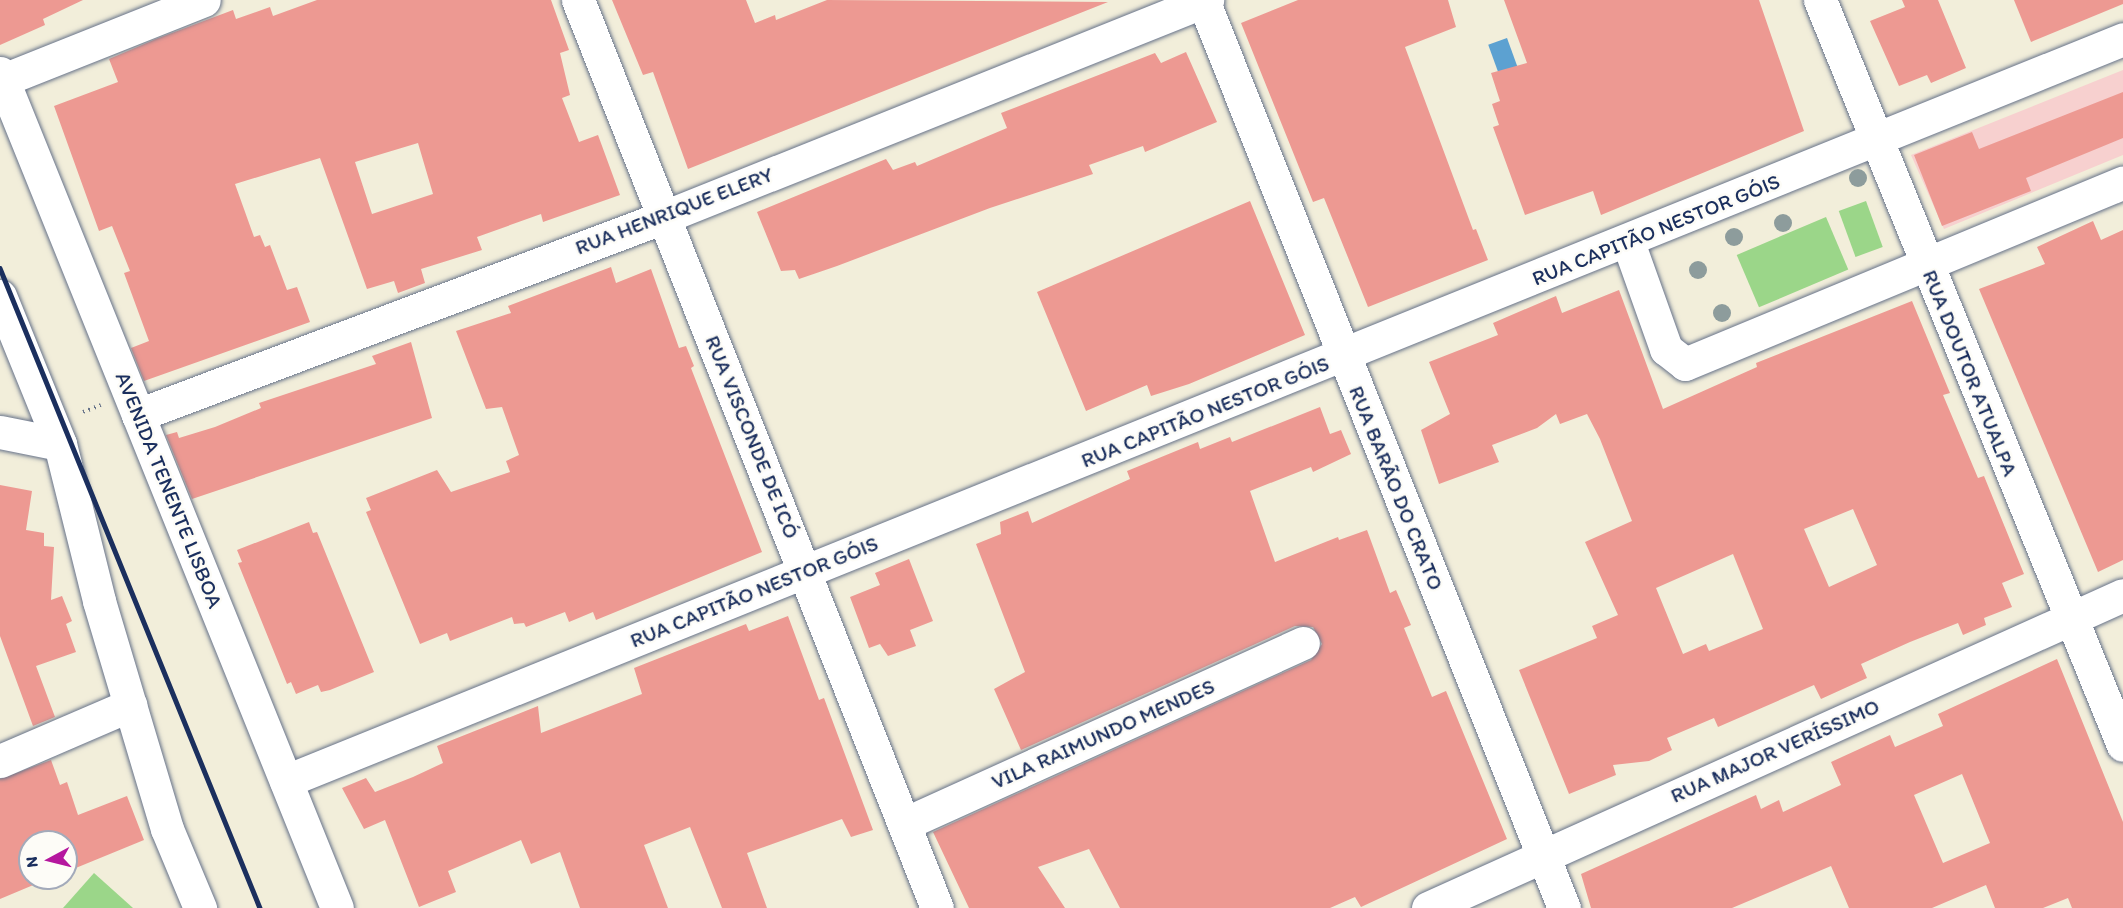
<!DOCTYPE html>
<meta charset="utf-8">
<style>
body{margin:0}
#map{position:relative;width:2123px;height:908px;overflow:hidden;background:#f2eeda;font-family:Itim,sans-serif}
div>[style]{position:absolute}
.built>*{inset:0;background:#f7d0cf}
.green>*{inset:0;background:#9bd689;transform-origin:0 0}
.water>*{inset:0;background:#5ca1d1;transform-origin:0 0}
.building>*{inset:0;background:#ed9992}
.path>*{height:4px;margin-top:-2px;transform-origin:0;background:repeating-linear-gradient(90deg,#667289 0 1.5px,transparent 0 6px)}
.roads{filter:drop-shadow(0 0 2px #667289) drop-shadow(0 0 2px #667289)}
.minor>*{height:33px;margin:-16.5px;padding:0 16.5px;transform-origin:16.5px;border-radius:16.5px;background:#fff}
.rail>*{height:4.5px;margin:-2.25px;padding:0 2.25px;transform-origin:2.25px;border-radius:2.25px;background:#1b2f5e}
.trees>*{width:18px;height:18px;margin:-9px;border-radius:50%;background:#8d9c9c}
span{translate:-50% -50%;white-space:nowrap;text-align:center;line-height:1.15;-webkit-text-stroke:5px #fdfcf7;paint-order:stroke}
.street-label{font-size:21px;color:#1b2f5e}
.north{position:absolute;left:18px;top:830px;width:60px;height:60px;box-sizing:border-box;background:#fdfcf7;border:2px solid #a3aaba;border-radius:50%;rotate:263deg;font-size:16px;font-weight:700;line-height:24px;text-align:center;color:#1b2f5e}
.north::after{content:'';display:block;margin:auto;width:21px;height:27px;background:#b5179e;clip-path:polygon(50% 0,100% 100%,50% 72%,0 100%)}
</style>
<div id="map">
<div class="built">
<i style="clip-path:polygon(2123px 70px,2123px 155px,1944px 229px,1911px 155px)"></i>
</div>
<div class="green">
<i style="left:1866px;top:201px;width:49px;height:29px;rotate:70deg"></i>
<i style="left:1826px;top:217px;width:57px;height:97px;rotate:67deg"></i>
<i style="clip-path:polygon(94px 873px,133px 908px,63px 908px)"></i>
</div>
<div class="water">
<i style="left:1507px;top:38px;width:38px;height:20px;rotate:70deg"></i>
</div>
<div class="building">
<i style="clip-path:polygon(0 0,83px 0,43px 19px,45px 25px,0 45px)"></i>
<i style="clip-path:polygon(evenodd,317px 0,551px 0,569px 50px,560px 53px,570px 95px,562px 98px,579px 142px,598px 135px,620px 195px,543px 222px,541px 214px,477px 237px,482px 250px,421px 269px,425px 283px,398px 293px,394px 281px,367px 289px,320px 158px,235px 184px,254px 237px,260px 235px,265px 247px,270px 245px,287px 290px,297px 287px,310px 322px,144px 381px,131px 348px,149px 341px,124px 273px,130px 271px,112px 226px,99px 231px,54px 106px,118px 82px,109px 59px,156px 39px,233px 10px,236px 19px,270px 7px,273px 16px,317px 0,418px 143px,433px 194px,372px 214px,355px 162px,418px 143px)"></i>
<i style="clip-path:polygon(612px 0,746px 0,755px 23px,775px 15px,776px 20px,827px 0,1108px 2px,688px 169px,653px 72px,643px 75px)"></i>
<i style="clip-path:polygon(1298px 0,1448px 0,1456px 27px,1405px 47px,1473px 230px,1476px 229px,1488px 260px,1368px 307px,1324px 198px,1313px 202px,1241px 23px)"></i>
<i style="clip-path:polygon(1504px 0,1759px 0,1804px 131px,1601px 215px,1593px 191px,1525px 215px,1493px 127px,1499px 125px,1492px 104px,1500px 101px,1491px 73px,1527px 63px)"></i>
<i style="clip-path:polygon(1902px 0,1938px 0,1966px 68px,1931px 83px,1927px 75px,1899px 86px,1870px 21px,1905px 7px)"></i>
<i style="clip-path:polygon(2014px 0,2123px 0,2123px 4px,2031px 42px)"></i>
<i style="clip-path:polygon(1186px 52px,1217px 122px,1145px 152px,1143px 146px,1089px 165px,1093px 174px,990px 208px,837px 266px,799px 279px,795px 270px,781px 271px,757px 212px,886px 159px,893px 170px,915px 162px,917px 166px,1007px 128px,1001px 113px,1155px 53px,1161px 63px)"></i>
<i style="clip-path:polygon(2123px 92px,2123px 138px,2026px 178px,2031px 191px,1942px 226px,1914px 155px,1972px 132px,1979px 149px)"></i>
<i style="clip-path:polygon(1250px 201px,1305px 335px,1189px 384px,1151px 396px,1147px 385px,1086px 411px,1037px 292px)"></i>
<i style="clip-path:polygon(2093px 221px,2101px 240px,2123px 230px,2123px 560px,2098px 572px,1979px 289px,2045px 264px,2037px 247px)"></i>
<i style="clip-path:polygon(611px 267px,616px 283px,651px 269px,679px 348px,686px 346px,694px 366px,691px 368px,762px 552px,596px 620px,593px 612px,569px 622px,565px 612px,526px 627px,524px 623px,514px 624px,512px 617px,450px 641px,447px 633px,420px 644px,366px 512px,371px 510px,366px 498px,437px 470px,451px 492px,510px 472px,506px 461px,519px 455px,502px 407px,486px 409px,456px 331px,511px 313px,508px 306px)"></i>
<i style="clip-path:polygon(evenodd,1619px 290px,1663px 409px,1757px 367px,1756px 363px,1912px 301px,1950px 393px,1943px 395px,1978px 478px,1984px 476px,2024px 574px,2002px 583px,2012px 607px,1984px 618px,1986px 625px,1963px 635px,1958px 623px,1910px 642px,1861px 664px,1867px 678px,1821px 699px,1814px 685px,1718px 727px,1714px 718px,1667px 738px,1672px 750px,1649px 761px,1613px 765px,1616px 775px,1569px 794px,1519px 670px,1597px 638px,1592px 626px,1618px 615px,1585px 542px,1632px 521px,1600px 439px,1587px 414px,1560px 424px,1556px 414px,1537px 428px,1492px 445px,1499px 462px,1439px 484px,1421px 430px,1450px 414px,1429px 362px,1498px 335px,1493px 323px,1556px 296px,1562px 313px,1619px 290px,1853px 509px,1877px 565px,1829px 587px,1804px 529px,1853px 509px,1619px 290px,1733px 554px,1763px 629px,1709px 651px,1706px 644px,1683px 654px,1656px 588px,1733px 554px)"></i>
<i style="clip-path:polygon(411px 342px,432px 418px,192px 499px,166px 435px,177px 432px,179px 438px,215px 427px,261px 408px,259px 403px,376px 364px,372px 356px)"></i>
<i style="clip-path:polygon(1320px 407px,1330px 434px,1341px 430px,1351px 454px,1313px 472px,1311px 467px,1250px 491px,1275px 562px,1338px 537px,1339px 540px,1367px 530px,1390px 593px,1396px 590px,1411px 625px,1404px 628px,1432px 697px,1446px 691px,1507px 839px,1361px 907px,1355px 897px,1330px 908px,1120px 908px,1089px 849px,1038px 867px,1065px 908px,969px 908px,933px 832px,1311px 660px,1322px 644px,1313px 627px,1295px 626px,1021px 750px,994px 689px,1025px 672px,976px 544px,1001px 534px,1000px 522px,1028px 511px,1032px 523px,1130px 479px,1127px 471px,1198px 442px,1200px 449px,1230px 437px,1232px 442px)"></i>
<i style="clip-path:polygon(0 485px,32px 491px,26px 530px,44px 533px,44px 546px,54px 547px,51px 600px,62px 596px,72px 621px,66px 624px,76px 652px,36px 666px,55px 717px,33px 726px,0 636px)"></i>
<i style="clip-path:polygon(309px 522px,313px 533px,317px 532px,374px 672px,330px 690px,321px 692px,318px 685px,296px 694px,291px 682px,287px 684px,238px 563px,242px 562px,237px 550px)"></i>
<i style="clip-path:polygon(909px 559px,933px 621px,910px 630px,916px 646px,888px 656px,880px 644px,869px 648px,850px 597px,880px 585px,875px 573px)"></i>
<i style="clip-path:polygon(788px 616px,819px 700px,824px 698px,873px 830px,851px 837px,842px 819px,747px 853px,767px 908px,722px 908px,690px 827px,644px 845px,668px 908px,580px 908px,560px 852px,531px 864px,521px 840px,448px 871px,456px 892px,419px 907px,385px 820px,364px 829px,342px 788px,366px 778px,375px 792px,413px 777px,443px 763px,437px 746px,538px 706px,541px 733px,642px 694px,634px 668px,746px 624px,749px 631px)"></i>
<i style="clip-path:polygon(evenodd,2057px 659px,2123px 822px,2123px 908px,2072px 908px,2068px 898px,2043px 908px,1995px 908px,1986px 885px,1932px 908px,1849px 908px,1831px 866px,1732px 908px,1591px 908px,1581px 874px,1756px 795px,1761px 809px,1779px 800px,1783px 812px,1841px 785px,1831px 762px,1890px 735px,1895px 747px,1943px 726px,1938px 714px,2057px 659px,1962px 774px,1990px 843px,1943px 863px,1914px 795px,1962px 774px)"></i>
<i style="clip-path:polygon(51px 760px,60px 785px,67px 782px,78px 815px,127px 796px,144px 840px,66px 872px,66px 842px,30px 842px,30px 878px,50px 878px,0 899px,0 779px)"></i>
</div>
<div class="path">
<i style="left:83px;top:412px;width:19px;rotate:-21deg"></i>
</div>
<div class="roads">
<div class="minor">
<i style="left:578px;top:0;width:976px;rotate:68.43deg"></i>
<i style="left:1203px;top:0;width:977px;rotate:68.32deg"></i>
<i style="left:1820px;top:0;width:804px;rotate:67.87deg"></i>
<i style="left:0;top:73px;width:900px;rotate:68.02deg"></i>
<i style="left:3px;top:80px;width:216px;rotate:-21.7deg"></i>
<i style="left:1628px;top:242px;width:114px;rotate:70.4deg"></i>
<i style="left:1666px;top:349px;width:24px;rotate:38deg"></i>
<i style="left:1685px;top:364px;width:474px;rotate:-22.5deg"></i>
<i style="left:0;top:296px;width:160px;rotate:67.9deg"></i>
<i style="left:60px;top:444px;width:162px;rotate:76deg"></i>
<i style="left:99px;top:601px;width:238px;rotate:73.4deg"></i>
<i style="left:167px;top:829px;width:86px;rotate:67.3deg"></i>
<i style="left:138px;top:415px;width:562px;rotate:-20.63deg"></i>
<i style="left:664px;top:217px;width:585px;rotate:-21.78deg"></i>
<i style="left:0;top:432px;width:61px;rotate:11.3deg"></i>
<i style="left:0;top:761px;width:142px;rotate:-23.3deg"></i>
<i style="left:286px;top:781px;width:1981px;rotate:-21.99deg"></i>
<i style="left:904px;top:824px;width:438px;rotate:-24.4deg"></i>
<i style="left:1428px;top:908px;width:762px;rotate:-24.24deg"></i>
</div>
</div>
<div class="rail">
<i style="left:0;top:268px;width:691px;rotate:67.89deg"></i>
</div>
<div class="trees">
<i style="left:1858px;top:178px"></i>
<i style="left:1783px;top:223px"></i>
<i style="left:1734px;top:237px"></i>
<i style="left:1698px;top:270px"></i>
<i style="left:1722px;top:313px"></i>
</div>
<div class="street-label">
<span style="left:674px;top:211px;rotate:-21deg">RUA HENRIQUE ELERY</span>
<span style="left:1656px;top:230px;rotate:-22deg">RUA CAPITÃO NESTOR GÓIS</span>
<span style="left:1970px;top:373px;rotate:68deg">RUA DOUTOR ATUALPA</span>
<span style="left:1205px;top:412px;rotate:-22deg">RUA CAPITÃO NESTOR GÓIS</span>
<span style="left:752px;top:437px;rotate:68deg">RUA VISCONDE DE ICÓ</span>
<span style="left:1396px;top:488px;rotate:68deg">RUA BARÃO DO CRATO</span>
<span style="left:169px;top:490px;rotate:68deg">AVENIDA TENENTE LISBOA</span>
<span style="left:754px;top:592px;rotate:-22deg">RUA CAPITÃO NESTOR GÓIS</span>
<span style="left:1103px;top:734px;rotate:-24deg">VILA RAIMUNDO MENDES</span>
<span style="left:1775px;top:751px;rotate:-24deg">RUA MAJOR VERÍSSIMO</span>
</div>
<div class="north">N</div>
</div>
